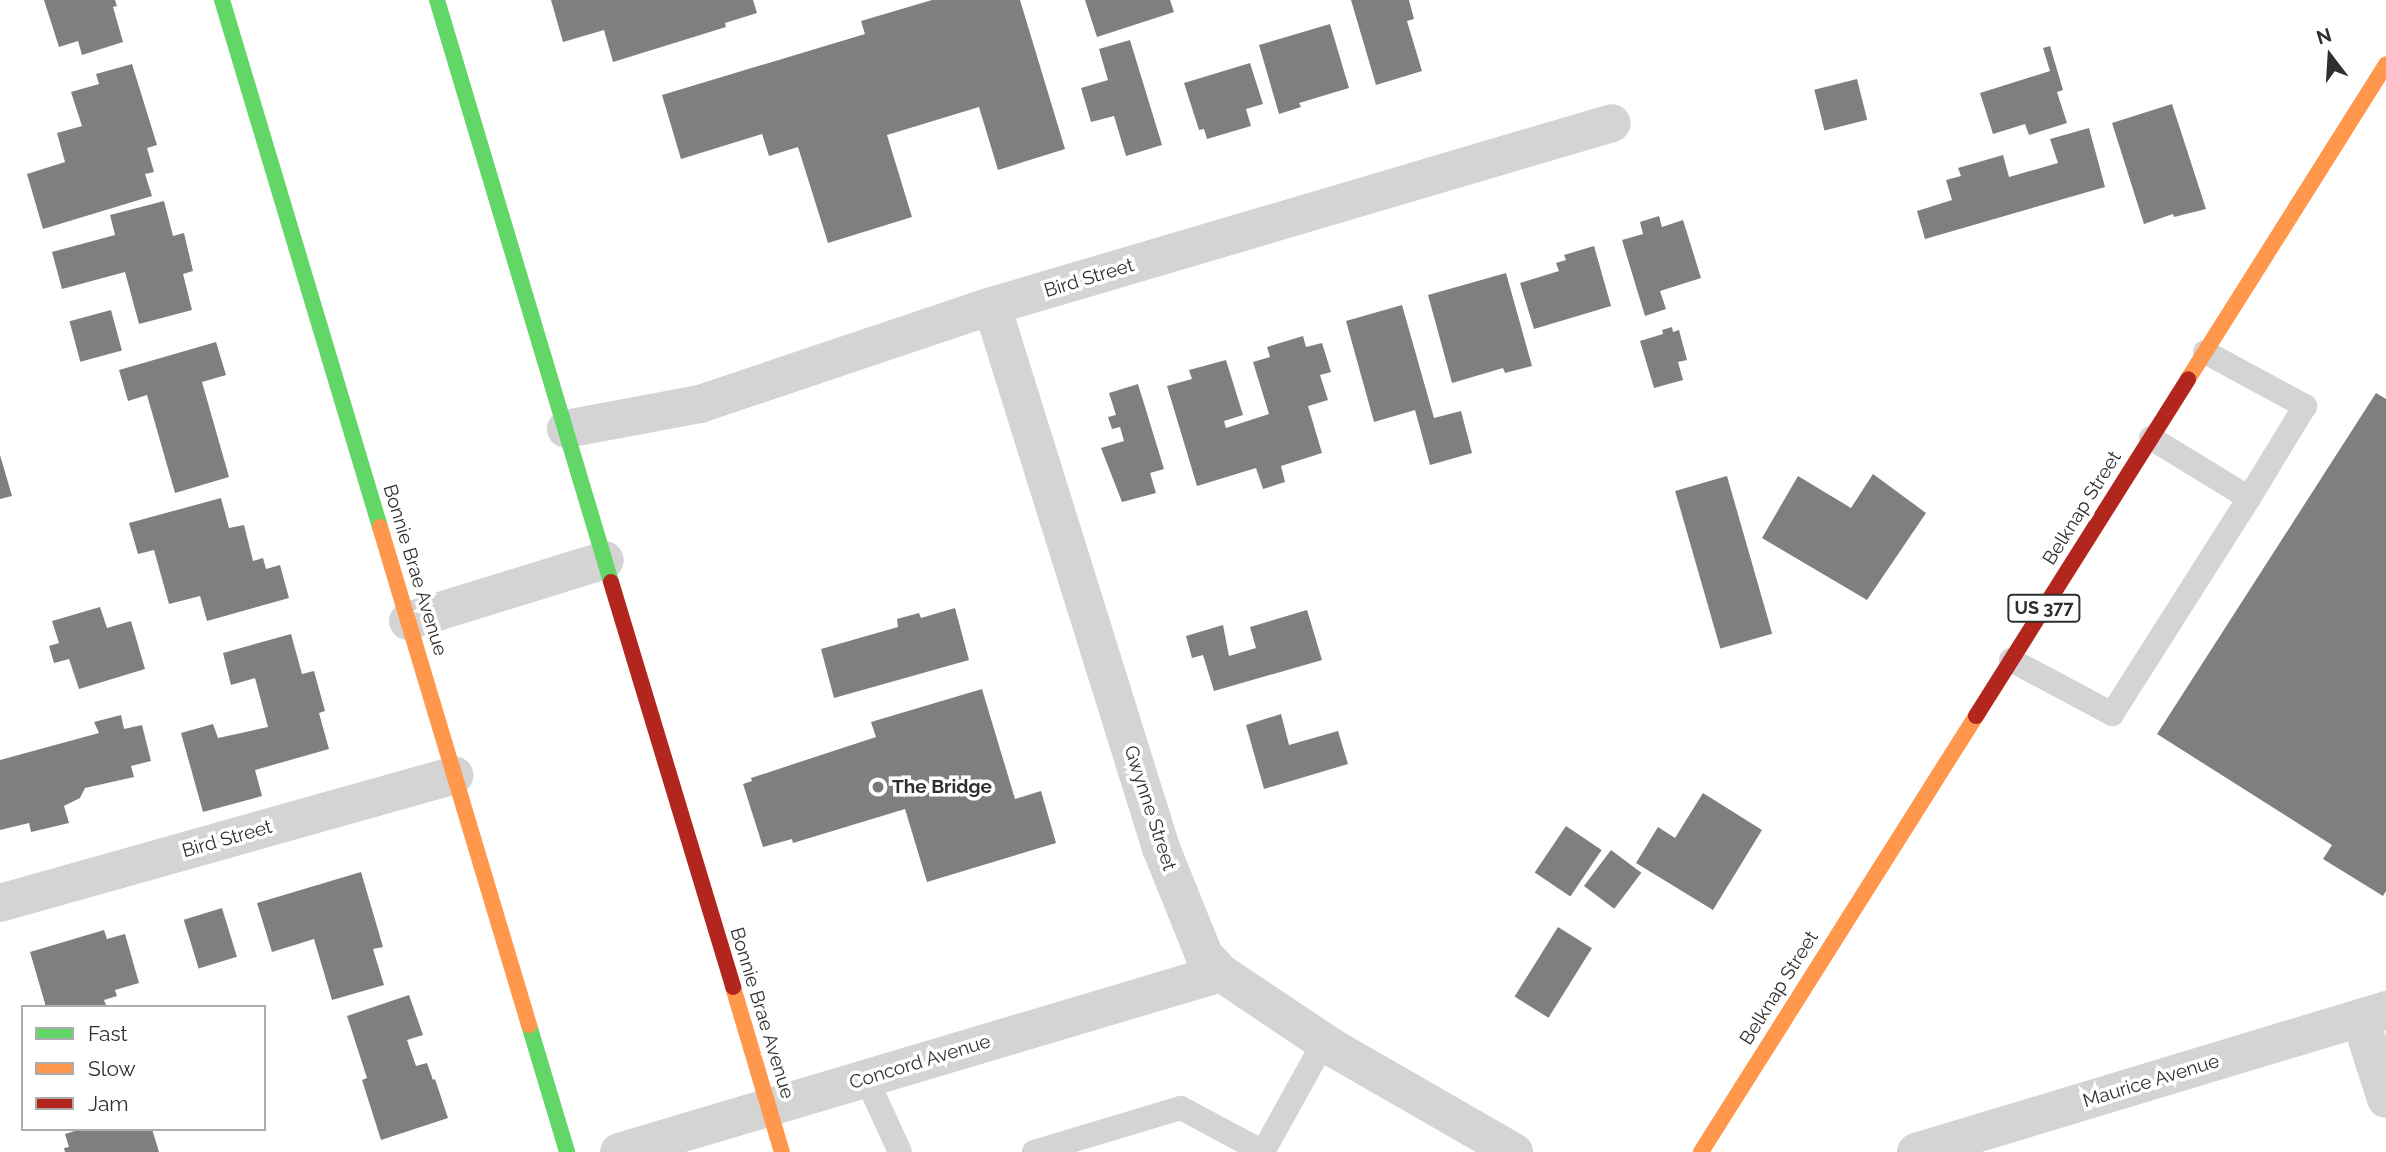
<!DOCTYPE html>
<style>
body{margin:0}
#map{position:relative;width:2386px;height:1152px;overflow:hidden;background:#fff;font-family:Raleway,sans-serif}
div>[style]{position:absolute}
.building>*{inset:0;background:#7f7f7f;transform-origin:0 0}
.lane>*{height:24px;margin:-12px;padding:0 12px;transform-origin:12px;border-radius:12px;background:#d4d4d4}
.street>*{height:38px;margin:-19px;padding:0 19px;transform-origin:19px;border-radius:19px;background:#d4d4d4}
.fast>*{height:16px;margin:-8px;padding:0 8px;transform-origin:8px;border-radius:8px;background:#63d668}
.slow>*{height:16px;margin:-8px;padding:0 8px;transform-origin:8px;border-radius:8px;background:#ff974d}
.jam>*{height:16px;margin:-8px;padding:0 8px;transform-origin:8px;border-radius:8px;background:#b3261e}
.dots>*{width:19px;height:19px;translate:-50% -50%;box-sizing:border-box;border:4px solid #fff;border-radius:50%}
span{translate:-50% -50%;white-space:nowrap;text-align:center;line-height:1.15;-webkit-text-stroke:7px #fff;paint-order:stroke}
.shield-label span{padding:2px 5px;background:#fff;border:2px solid;border-radius:5px;-webkit-text-stroke-width:0}
.shield-label{font-size:18px;color:#2f2f2f;font-weight:700}
.street-label{font-size:19px;color:#2f2f2f}
.poi-label{font-size:19px;color:#2f2f2f;font-weight:700}
.left{translate:0 -50%;text-align:left}
.legend{position:absolute;left:21px;top:1005px;width:245px;height:126px;box-sizing:border-box;background:#fff;border:2px solid #acacac;margin:0;padding:9px 12px;list-style:none;font-size:21px;color:#2f2f2f}
.legend li{display:flex;align-items:center;gap:14px;height:35px}
.legend b{width:35px;border:2px solid #acacac}
.north{position:absolute;left:2295px;top:21px;width:70px;height:70px;-webkit-text-stroke:5px #fff;paint-order:stroke;rotate:343deg;font-size:19px;font-weight:700;line-height:28px;text-align:center;color:#2f2f2f}
.north::after{content:'';display:block;margin:auto;width:24px;height:32px;background:#2f2f2f;clip-path:polygon(50% 0,100% 100%,50% 72%,0 100%)}
</style>
<div id="map">
<div class="building">
<i style="clip-path:polygon(44px 0,115px 0,117px 6px,113px 7px,123px 42px,82px 55px,78px 41px,59px 47px)"></i>
<i style="clip-path:polygon(551px 0,753px 0,757px 13px,725px 23px,726px 27px,613px 62px,604px 30px,563px 42px)"></i>
<i style="clip-path:polygon(932px 0,1020px 0,1065px 149px,998px 170px,979px 107px,887px 135px,912px 217px,828px 243px,798px 147px,769px 156px,762px 134px,681px 159px,662px 95px,865px 34px,861px 21px)"></i>
<i style="clip-path:polygon(1085px 0,1170px 0,1174px 12px,1097px 37px)"></i>
<i style="clip-path:polygon(1351px 0,1409px 0,1414px 19px,1407px 21px,1422px 71px,1376px 85px)"></i>
<i style="clip-path:polygon(1330px 24px,1349px 88px,1299px 103px,1301px 107px,1279px 114px,1259px 45px)"></i>
<i style="clip-path:polygon(1130px 40px,1162px 145px,1126px 156px,1114px 116px,1091px 122px,1081px 88px,1108px 80px,1099px 49px)"></i>
<i style="clip-path:polygon(2050px 46px,2063px 90px,2057px 92px,2067px 123px,2029px 135px,2025px 124px,1993px 134px,1980px 93px,2050px 71px,2043px 48px)"></i>
<i style="clip-path:polygon(1250px 63px,1263px 104px,1246px 109px,1251px 126px,1207px 139px,1204px 129px,1199px 130px,1184px 83px)"></i>
<i style="clip-path:polygon(132px 64px,157px 145px,147px 148px,154px 172px,145px 174px,152px 196px,43px 229px,27px 174px,65px 162px,57px 133px,82px 126px,71px 92px,99px 84px,96px 74px)"></i>
<i style="left:1857px;top:79px;width:42px;height:44px;rotate:76deg"></i>
<i style="clip-path:polygon(2172px 104px,2206px 209px,2174px 217px,2173px 214px,2144px 224px,2112px 123px)"></i>
<i style="clip-path:polygon(2089px 128px,2105px 187px,1925px 239px,1917px 211px,1952px 200px,1946px 180px,1961px 176px,1958px 168px,2003px 155px,2009px 177px,2058px 163px,2050px 139px)"></i>
<i style="clip-path:polygon(164px 201px,173px 236px,184px 233px,193px 271px,183px 274px,192px 310px,139px 324px,125px 272px,62px 289px,52px 252px,115px 235px,110px 215px)"></i>
<i style="clip-path:polygon(1659px 216px,1662px 227px,1683px 220px,1701px 278px,1660px 291px,1666px 309px,1645px 316px,1622px 240px,1643px 234px,1640px 222px)"></i>
<i style="clip-path:polygon(1594px 246px,1611px 306px,1534px 329px,1520px 283px,1559px 271px,1556px 263px,1566px 260px,1564px 255px)"></i>
<i style="clip-path:polygon(1506px 273px,1532px 366px,1505px 373px,1503px 368px,1452px 383px,1428px 295px)"></i>
<i style="clip-path:polygon(1402px 305px,1434px 418px,1461px 411px,1472px 453px,1430px 465px,1415px 410px,1374px 422px,1346px 321px)"></i>
<i style="left:111px;top:310px;width:42px;height:43px;rotate:75deg"></i>
<i style="clip-path:polygon(1672px 327px,1673px 332px,1679px 330px,1687px 360px,1678px 362px,1683px 380px,1654px 388px,1640px 341px,1663px 334px,1662px 330px)"></i>
<i style="clip-path:polygon(1303px 336px,1306px 347px,1322px 343px,1331px 372px,1320px 375px,1328px 400px,1308px 406px,1322px 453px,1281px 466px,1285px 482px,1263px 489px,1256px 468px,1197px 486px,1167px 386px,1192px 379px,1189px 370px,1226px 360px,1243px 415px,1224px 421px,1226px 428px,1269px 414px,1253px 362px,1270px 357px,1267px 347px)"></i>
<i style="clip-path:polygon(216px 342px,226px 375px,202px 382px,229px 477px,175px 493px,147px 395px,128px 401px,119px 370px)"></i>
<i style="clip-path:polygon(1138px 384px,1164px 469px,1150px 473px,1156px 493px,1122px 502px,1101px 448px,1124px 441px,1120px 427px,1112px 429px,1108px 417px,1116px 415px,1109px 393px)"></i>
<i style="clip-path:polygon(2376px 393px,2386px 399px,2386px 891px,2383px 896px,2323px 859px,2332px 845px,2157px 734px)"></i>
<i style="clip-path:polygon(0 455px,12px 496px,0 499px)"></i>
<i style="clip-path:polygon(1873px 474px,1926px 513px,1867px 600px,1762px 538px,1798px 476px,1851px 508px)"></i>
<i style="left:1727px;top:476px;width:164px;height:54px;rotate:74deg"></i>
<i style="clip-path:polygon(221px 498px,229px 528px,244px 525px,253px 561px,263px 558px,266px 569px,280px 565px,289px 598px,207px 621px,200px 596px,169px 604px,154px 550px,138px 554px,129px 523px)"></i>
<i style="clip-path:polygon(100px 607px,107px 628px,131px 621px,145px 669px,79px 689px,69px 659px,54px 663px,49px 646px,59px 643px,52px 621px)"></i>
<i style="clip-path:polygon(955px 608px,969px 660px,834px 698px,821px 649px,898px 627px,897px 619px,919px 613px,921px 618px)"></i>
<i style="clip-path:polygon(1307px 610px,1322px 660px,1214px 691px,1203px 655px,1192px 658px,1186px 636px,1223px 625px,1229px 656px,1256px 648px,1250px 627px)"></i>
<i style="clip-path:polygon(291px 634px,302px 674px,314px 671px,325px 711px,319px 713px,329px 749px,255px 770px,262px 796px,203px 812px,181px 733px,213px 724px,218px 738px,268px 727px,255px 678px,231px 685px,223px 653px)"></i>
<i style="clip-path:polygon(982px 689px,1015px 799px,1041px 791px,1056px 843px,927px 882px,905px 809px,793px 843px,792px 839px,763px 847px,743px 784px,752px 781px,751px 778px,876px 737px,871px 722px)"></i>
<i style="clip-path:polygon(1281px 714px,1289px 745px,1338px 731px,1348px 764px,1264px 789px,1246px 725px)"></i>
<i style="clip-path:polygon(121px 715px,124px 729px,142px 725px,151px 761px,131px 766px,134px 777px,85px 788px,80px 798px,64px 806px,69px 823px,31px 832px,29px 823px,0 830px,0 760px,99px 733px,94px 722px)"></i>
<i style="clip-path:polygon(1703px 793px,1762px 830px,1713px 910px,1636px 863px,1658px 827px,1675px 838px)"></i>
<i style="left:1566px;top:826px;width:43px;height:56px;rotate:34deg"></i>
<i style="left:1611px;top:850px;width:38px;height:45px;rotate:37deg"></i>
<i style="clip-path:polygon(361px 872px,383px 947px,373px 949px,384px 985px,332px 1000px,314px 939px,272px 952px,257px 903px)"></i>
<i style="left:222px;top:908px;width:51px;height:40px;rotate:73deg"></i>
<i style="left:1558px;top:927px;width:40px;height:82px;rotate:32deg"></i>
<i style="clip-path:polygon(104px 930px,107px 939px,125px 934px,139px 983px,115px 990px,117px 996px,104px 1000px,106px 1005px,100px 1007px,46px 1007px,30px 952px)"></i>
<i style="clip-path:polygon(409px 995px,423px 1035px,407px 1040px,416px 1066px,427px 1063px,433px 1080px,435px 1079px,448px 1118px,381px 1140px,362px 1080px,367px 1078px,347px 1016px)"></i>
<i style="clip-path:polygon(81px 1129px,152px 1129px,159px 1152px,65px 1152px,64px 1148px,69px 1147px,65px 1134px)"></i>
</div>
<div class="lane">
<i style="left:2205px;top:352px;width:114px;rotate:28.4deg"></i>
<i style="left:2305px;top:406px;width:108px;rotate:121.3deg"></i>
<i style="left:2011px;top:660px;width:115px;rotate:28.1deg"></i>
<i style="left:2112px;top:714px;width:256px;rotate:-57.6deg"></i>
<i style="left:2249px;top:498px;width:115px;rotate:-148.5deg"></i>
<i style="left:866px;top:1078px;width:81px;rotate:65.3deg"></i>
<i style="left:1034px;top:1152px;width:153px;rotate:-16.7deg"></i>
<i style="left:1181px;top:1108px;width:93px;rotate:28.2deg"></i>
<i style="left:1263px;top:1152px;width:126px;rotate:-61deg"></i>
</div>
<div class="street">
<i style="left:992px;top:306px;width:568px;rotate:72.68deg"></i>
<i style="left:1161px;top:848px;width:115px;rotate:68.1deg"></i>
<i style="left:1204px;top:955px;width:25px;rotate:47deg"></i>
<i style="left:1221px;top:973px;width:135px;rotate:33.8deg"></i>
<i style="left:1333px;top:1048px;width:209px;rotate:29.9deg"></i>
<i style="left:566px;top:429px;width:136px;rotate:-10.6deg"></i>
<i style="left:700px;top:404px;width:308px;rotate:-18.6deg"></i>
<i style="left:992px;top:306px;width:646px;rotate:-16.44deg"></i>
<i style="left:408px;top:621px;width:206px;rotate:-17.2deg"></i>
<i style="left:0;top:903px;width:472px;rotate:-15.7deg"></i>
<i style="left:2360px;top:1018px;width:85px;rotate:72.2deg"></i>
<i style="left:619px;top:1152px;width:628px;rotate:-16.56deg"></i>
<i style="left:1916px;top:1152px;width:491px;rotate:-16.8deg"></i>
</div>
<div class="fast">
<i style="left:222px;top:0;width:550px;rotate:73.31deg"></i>
<i style="left:437px;top:0;width:607px;rotate:73.35deg"></i>
<i style="left:529px;top:1025px;width:133px;rotate:73.3deg"></i>
</div>
<div class="slow">
<i style="left:2188px;top:379px;width:372px;rotate:-57.8deg"></i>
<i style="left:380px;top:527px;width:520px;rotate:73.34deg"></i>
<i style="left:733px;top:987px;width:172px;rotate:73.5deg"></i>
<i style="left:1701px;top:1152px;width:515px;rotate:-57.76deg"></i>
</div>
<div class="jam">
<i style="left:611px;top:582px;width:423px;rotate:73.2deg"></i>
<i style="left:1976px;top:716px;width:398px;rotate:-57.8deg"></i>
</div>
<div class="dots">
<i style="left:878px;top:787px;background:#787878"></i>
</div>
<div class="shield-label">
<span style="left:2044px;top:608px">US 377</span>
</div>
<div class="street-label">
<span style="left:1089px;top:278px;rotate:-17deg">Bird Street</span>
<span style="left:2082px;top:508px;rotate:-58deg">Belknap Street</span>
<span style="left:415px;top:570px;rotate:73deg">Bonnie Brae Avenue</span>
<span style="left:1150px;top:808px;rotate:72deg">Gwynne Street</span>
<span style="left:227px;top:839px;rotate:-16deg">Bird Street</span>
<span style="left:1779px;top:988px;rotate:-58deg">Belknap Street</span>
<span style="left:762px;top:1013px;rotate:73deg">Bonnie Brae Avenue</span>
<span style="left:920px;top:1062px;rotate:-17deg">Concord Avenue</span>
<span style="left:2151px;top:1081px;rotate:-17deg">Maurice Avenue</span>
</div>
<div class="poi-label">
<span class="left" style="left:892px;top:787px">The Bridge</span>
</div>
<ul class="legend">
<li><b style="height:9px;background:#63d668"></b>Fast</li>
<li><b style="height:9px;background:#ff974d"></b>Slow</li>
<li><b style="height:9px;background:#b3261e"></b>Jam</li>
</ul>
<div class="north">N</div>
</div>
